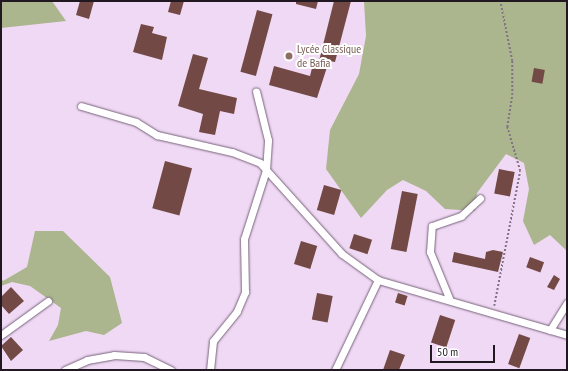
<!DOCTYPE html>
<meta charset="utf-8">
<style>
body{margin:0}
#map{position:relative;width:568px;height:371px;overflow:hidden;background:#f0d9f4;font-family:"PT Sans Narrow",sans-serif}
div>[style]{position:absolute}
.green>*{inset:0;background:#abb58e}
.building>*{inset:0;background:#724945;transform-origin:0 0}
.path>*{height:1.5px;margin-top:-0.75px;transform-origin:0;background:repeating-linear-gradient(90deg,#817284 0 2px,transparent 0 4px)}
.roads{filter:drop-shadow(0 0 1px #76627a) drop-shadow(0 0 1px #76627a)}
.street>*{height:7px;margin:-3.5px;padding:0 3.5px;transform-origin:3.5px;border-radius:3.5px;background:#fff}
.dots>*{width:11px;height:11px;translate:-50% -50%;box-sizing:border-box;border:2px solid #fff;border-radius:50%}
span{translate:-50% -50%;white-space:nowrap;text-align:center;line-height:1.15;-webkit-text-stroke:4px #fff;paint-order:stroke}
.education-label{font-size:12px;color:#785e54}
.left{translate:0 -50%;text-align:left}
.frame{position:absolute;inset:0;border:2px solid #211822;pointer-events:none}
.scale{position:absolute;left:430px;top:345px;width:65px;height:18px;box-sizing:border-box;border:2px solid #211822;border-top:0;padding-left:5px;font-size:12px;line-height:14px;white-space:nowrap;color:#211822;-webkit-text-stroke:3px #fff;paint-order:stroke}
</style>
<div id="map">
<div class="green">
<i style="clip-path:polygon(1px 1px,52px 1px,66px 21px,1px 28px)"></i>
<i style="clip-path:polygon(364px 1px,567px 1px,567px 251px,550px 235px,534px 245px,523px 221px,529px 189px,524px 163px,506px 154px,477px 193px,475px 211px,445px 209px,426px 191px,403px 180px,387px 190px,361px 218px,326px 169px,330px 130px,359px 74px,366px 36px)"></i>
<i style="clip-path:polygon(35px 231px,63px 231px,110px 277px,122px 323px,104px 335px,86px 331px,49px 341px,58px 325px,61px 308px,30px 286px,12px 282px,1px 286px,1px 278px,3px 281px,27px 267px)"></i>
</div>
<div class="building">
<i style="clip-path:polygon(80px 1px,94px 1px,89px 19px,76px 15px)"></i>
<i style="clip-path:polygon(171px 1px,184px 1px,180px 15px,168px 12px)"></i>
<i style="clip-path:polygon(296px 1px,318px 1px,316px 9px,296px 4px)"></i>
<i style="clip-path:polygon(334px 1px,351px 1px,335px 62px,329px 61px,317px 98px,269px 85px,274px 66px,310px 76px,313px 64px,318px 65px)"></i>
<i style="left:257px;top:10px;width:16px;height:64px;rotate:15deg"></i>
<i style="clip-path:polygon(141px 24px,154px 27px,152px 33px,167px 37px,162px 60px,133px 52px)"></i>
<i style="clip-path:polygon(193px 54px,208px 58px,199px 89px,237px 98px,234px 114px,220px 111px,215px 135px,199px 132px,203px 114px,178px 106px)"></i>
<i style="left:534px;top:68px;width:11px;height:14px;rotate:10deg"></i>
<i style="left:165px;top:161px;width:28px;height:49px;rotate:15deg"></i>
<i style="left:499px;top:169px;width:16px;height:25px;rotate:11deg"></i>
<i style="left:324px;top:185px;width:18px;height:26px;rotate:16deg"></i>
<i style="left:402px;top:191px;width:16px;height:59px;rotate:11deg"></i>
<i style="left:354px;top:234px;width:19px;height:15px;rotate:18deg"></i>
<i style="left:301px;top:241px;width:17px;height:24px;rotate:17deg"></i>
<i style="clip-path:polygon(493px 250px,503px 252px,498px 272px,452px 262px,454px 252px,485px 259px,486px 252px)"></i>
<i style="left:530px;top:257px;width:15px;height:11px;rotate:20deg"></i>
<i style="clip-path:polygon(554px 275px,560px 279px,554px 290px,547px 287px)"></i>
<i style="clip-path:polygon(11px 287px,24px 301px,9px 314px,1px 305px,1px 297px)"></i>
<i style="left:317px;top:293px;width:16px;height:27px;rotate:11deg"></i>
<i style="left:398px;top:293px;width:10px;height:10px;rotate:17deg"></i>
<i style="left:440px;top:315px;width:16px;height:29px;rotate:18deg"></i>
<i style="left:519px;top:334px;width:12px;height:32px;rotate:20deg"></i>
<i style="clip-path:polygon(11px 337px,23px 350px,11px 361px,1px 346px)"></i>
<i style="clip-path:polygon(390px 350px,405px 355px,399px 370px,383px 370px)"></i>
</div>
<div class="path">
<i style="left:494px;top:306px;width:137px;rotate:-79.1deg"></i>
<i style="left:520px;top:171px;width:46px;rotate:-106.5deg"></i>
<i style="left:507px;top:127px;width:32px;rotate:-81deg"></i>
<i style="left:512px;top:95px;width:34px;rotate:-90deg"></i>
<i style="left:512px;top:61px;width:61px;rotate:-101.3deg"></i>
</div>
<div class="roads">
<div class="street">
<i style="left:81px;top:106px;width:57px;rotate:16.2deg"></i>
<i style="left:136px;top:122px;width:25px;rotate:32deg"></i>
<i style="left:157px;top:135px;width:77px;rotate:12.8deg"></i>
<i style="left:232px;top:152px;width:30px;rotate:21deg"></i>
<i style="left:260px;top:163px;width:122px;rotate:48deg"></i>
<i style="left:342px;top:254px;width:44px;rotate:35.8deg"></i>
<i style="left:449px;top:298px;width:50px;rotate:-112.4deg"></i>
<i style="left:430px;top:252px;width:26px;rotate:-86deg"></i>
<i style="left:432px;top:226px;width:31px;rotate:-19deg"></i>
<i style="left:461px;top:216px;width:26px;rotate:-43deg"></i>
<i style="left:550px;top:330px;width:32px;rotate:-58deg"></i>
<i style="left:1px;top:335px;width:58px;rotate:-35.9deg"></i>
<i style="left:65px;top:370px;width:24px;rotate:-24deg"></i>
<i style="left:87px;top:360px;width:27px;rotate:-10deg"></i>
<i style="left:114px;top:355px;width:30px;rotate:4deg"></i>
<i style="left:144px;top:357px;width:30px;rotate:26deg"></i>
<i style="left:210px;top:370px;width:29px;rotate:-84deg"></i>
<i style="left:213px;top:341px;width:38px;rotate:-51deg"></i>
<i style="left:237px;top:311px;width:21px;rotate:-67deg"></i>
<i style="left:245px;top:292px;width:53px;rotate:-91.1deg"></i>
<i style="left:244px;top:239px;width:72px;rotate:-72.3deg"></i>
<i style="left:266px;top:170px;width:30px;rotate:-86deg"></i>
<i style="left:268px;top:140px;width:50px;rotate:-103.8deg"></i>
<i style="left:335px;top:370px;width:100px;rotate:-64.5deg"></i>
<i style="left:378px;top:280px;width:197px;rotate:16.2deg"></i>
</div>
</div>
<div class="dots">
<i style="left:289px;top:56px;background:#8d6e63"></i>
</div>
<div class="education-label">
<span class="left" style="left:297px;top:56px">Lycée Classique<br>de Bafia</span>
</div>
<div class="frame"></div>
<div class="scale">50 m</div>
</div>
